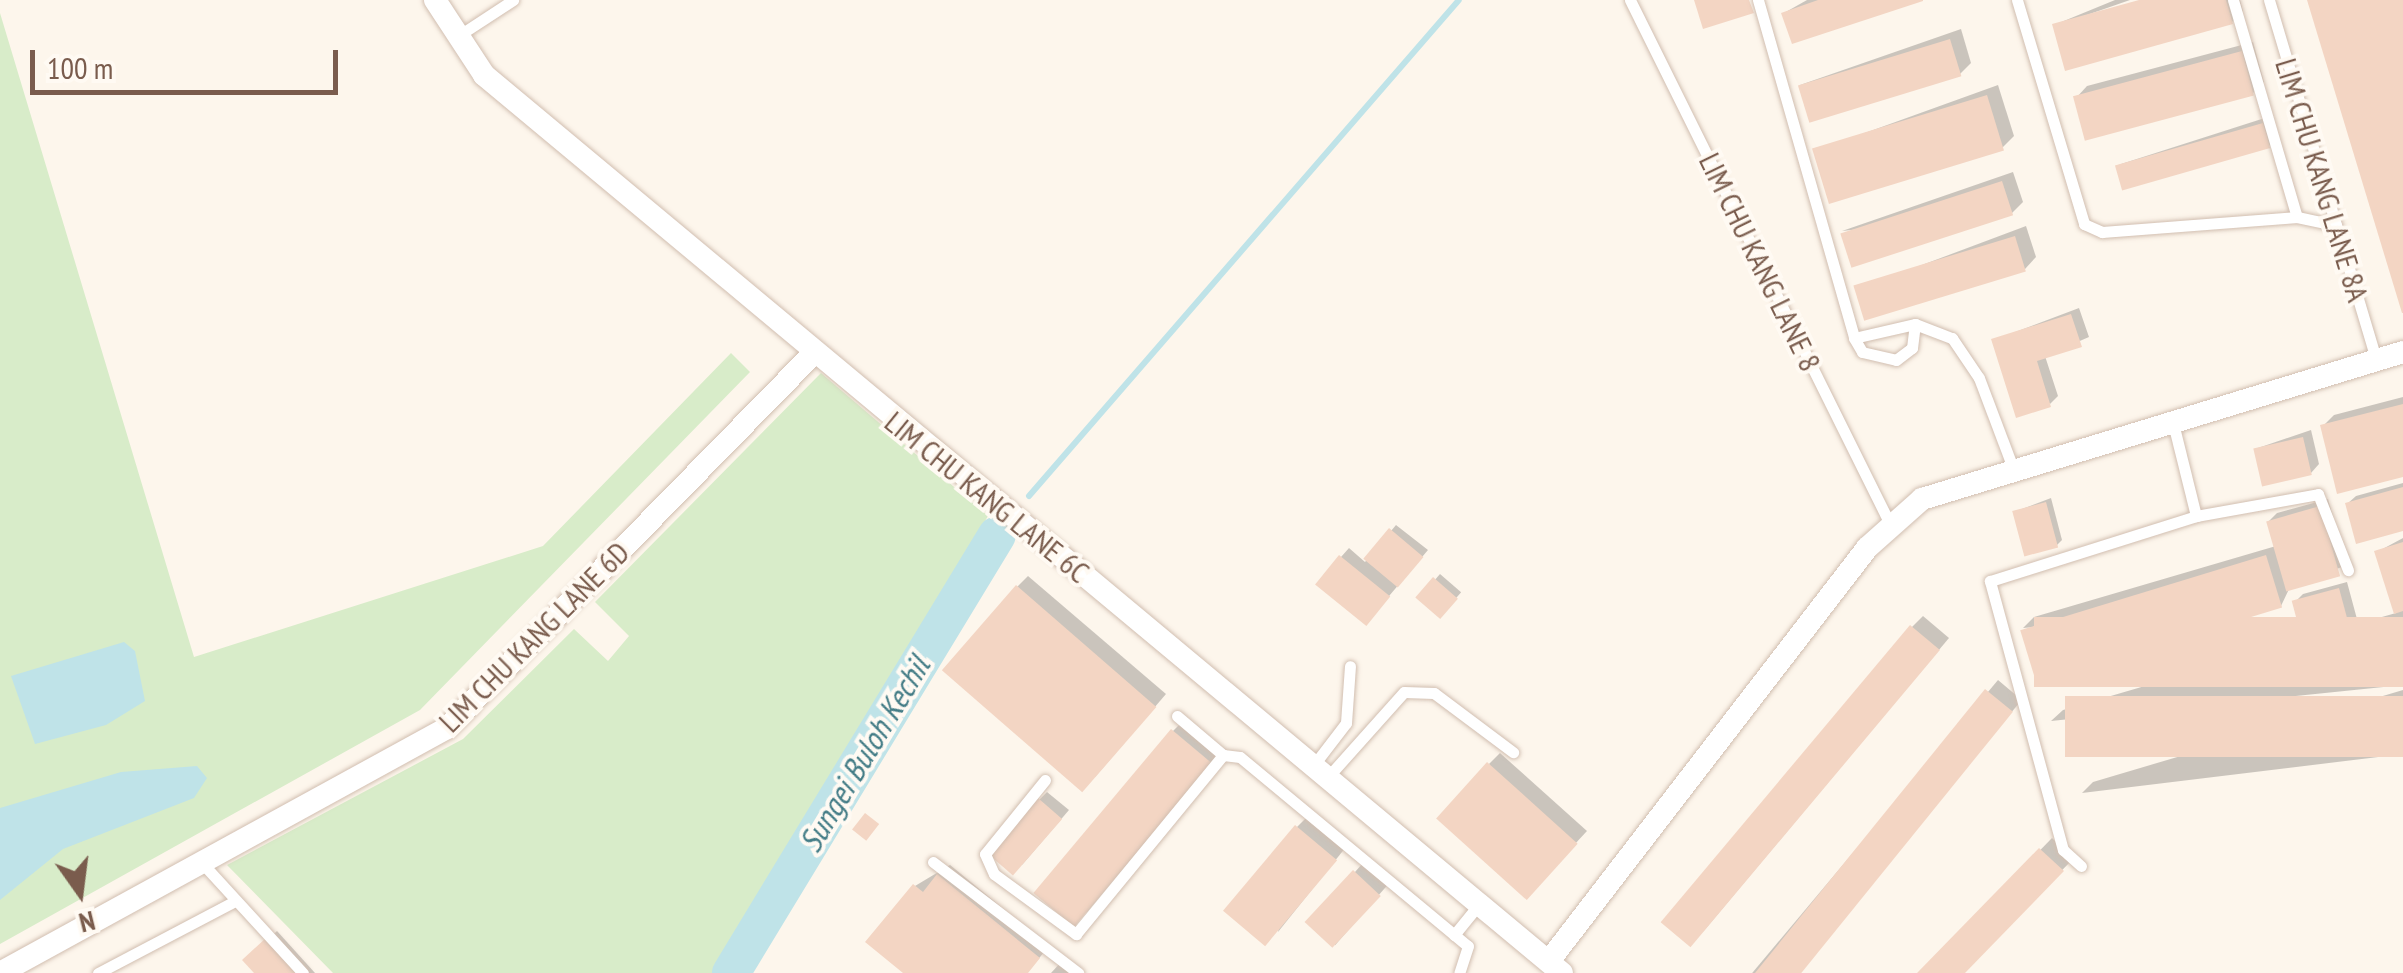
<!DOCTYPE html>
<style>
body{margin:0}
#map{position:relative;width:2403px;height:973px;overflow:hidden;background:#fdf6ec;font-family:"PT Sans Narrow",sans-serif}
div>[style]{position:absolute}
.green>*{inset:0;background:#d8ecc9}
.water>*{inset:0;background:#bfe3e8}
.shadow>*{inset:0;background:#0003;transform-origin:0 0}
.stream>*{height:6px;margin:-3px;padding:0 3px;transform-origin:3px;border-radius:3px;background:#bfe3e8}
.river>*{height:38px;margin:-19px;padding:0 19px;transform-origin:19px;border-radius:19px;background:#bfe3e8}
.building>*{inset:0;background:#f3d5c3;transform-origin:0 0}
.roads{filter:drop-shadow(0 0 2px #d1beb0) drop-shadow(0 0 2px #d1beb0)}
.service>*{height:11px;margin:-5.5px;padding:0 5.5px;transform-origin:5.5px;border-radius:5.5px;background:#fff}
.minor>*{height:22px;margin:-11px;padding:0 11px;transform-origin:11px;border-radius:11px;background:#fff}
span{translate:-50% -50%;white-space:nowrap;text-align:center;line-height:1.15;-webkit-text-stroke:8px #fffaf3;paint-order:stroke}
.street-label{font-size:30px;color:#7a5c4d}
.water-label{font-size:32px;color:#437c86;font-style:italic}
.north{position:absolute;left:30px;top:843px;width:100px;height:100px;-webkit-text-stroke:8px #fffaf3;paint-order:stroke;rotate:166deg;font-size:28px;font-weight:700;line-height:40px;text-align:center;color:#7a5c4d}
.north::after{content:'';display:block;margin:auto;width:35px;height:45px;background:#7a5c4d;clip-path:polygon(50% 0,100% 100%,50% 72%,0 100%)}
.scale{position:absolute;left:30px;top:50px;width:308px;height:45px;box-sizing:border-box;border:5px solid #7a5c4d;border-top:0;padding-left:12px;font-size:30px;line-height:35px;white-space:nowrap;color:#7a5c4d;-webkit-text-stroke:8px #fffaf3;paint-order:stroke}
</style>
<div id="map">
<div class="green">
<i style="clip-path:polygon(0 13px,194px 657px,543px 546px,731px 353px,750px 372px,420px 710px,0 944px)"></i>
<i style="clip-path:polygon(821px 373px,988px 516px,713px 973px,333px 973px,227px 865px,463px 739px,574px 629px,608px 661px,629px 636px,595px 602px)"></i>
</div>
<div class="water">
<i style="clip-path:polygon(124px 642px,135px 651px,145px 701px,106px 725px,35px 744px,11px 676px)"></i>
<i style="clip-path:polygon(197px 766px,207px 778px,194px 798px,63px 849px,0 900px,0 808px,121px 772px)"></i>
</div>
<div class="shadow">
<i style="clip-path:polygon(1807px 0,1917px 0,1784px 13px)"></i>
<i style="clip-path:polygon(2115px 0,2130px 0,2064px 23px,2148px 0,2240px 0,2243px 11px,2232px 22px,2054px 25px)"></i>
<i style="clip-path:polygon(1961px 29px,1971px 63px,1960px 74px,1800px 85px)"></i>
<i style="clip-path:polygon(2253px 42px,2264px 82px,2253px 93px,2076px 98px,2087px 86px)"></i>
<i style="clip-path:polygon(1998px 85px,2014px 136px,2003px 147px,1815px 151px)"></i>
<i style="clip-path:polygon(2271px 116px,2277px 138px,2269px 146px,2118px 165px)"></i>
<i style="clip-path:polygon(2013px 172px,2023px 202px,2012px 213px,1842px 231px)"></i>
<i style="clip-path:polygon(2026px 226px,2036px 257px,2025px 269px,1858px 289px)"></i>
<i style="clip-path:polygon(2079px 308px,2089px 337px,2045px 356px,2058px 396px,2050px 404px,1994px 340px)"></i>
<i style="clip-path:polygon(2403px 397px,2403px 474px,2323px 426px,2334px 415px)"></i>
<i style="clip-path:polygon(2311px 430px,2319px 464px,2311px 473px,2255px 449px)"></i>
<i style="clip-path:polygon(2403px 483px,2403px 528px,2347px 504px,2356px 496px)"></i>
<i style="clip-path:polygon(2051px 498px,2062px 540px,2057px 545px,2014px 512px)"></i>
<i style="clip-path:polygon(2328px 499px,2347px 565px,2290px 587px,2281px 606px,2023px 628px,2034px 617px,2276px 546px,2269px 521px,2277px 513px)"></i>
<i style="clip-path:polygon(1396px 525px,1428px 550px,1373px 615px,1317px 584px,1349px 548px,1365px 562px)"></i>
<i style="clip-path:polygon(2403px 538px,2403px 685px,2051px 721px,2063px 710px,2305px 639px,2295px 602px,2303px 594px,2347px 582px,2357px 619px,2350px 626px,2396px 613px,2377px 552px)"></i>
<i style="left:1440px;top:574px;width:28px;height:31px;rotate:41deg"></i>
<i style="clip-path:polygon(1028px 576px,1166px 694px,1095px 777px,1017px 587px)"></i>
<i style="clip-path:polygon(1923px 616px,1949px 638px,1702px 933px,1912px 627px)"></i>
<i style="left:1998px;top:680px;width:31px;height:386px;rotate:40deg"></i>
<i style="clip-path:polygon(2403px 690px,2403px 754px,2082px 793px,2093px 782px)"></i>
<i style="clip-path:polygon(1184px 720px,1221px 751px,1086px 913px,1173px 731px)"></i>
<i style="clip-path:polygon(1500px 753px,1587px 831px,1536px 886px,1489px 764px)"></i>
<i style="clip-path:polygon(1047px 792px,1069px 810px,1022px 865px,1039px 800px)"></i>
<i style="clip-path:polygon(1308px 816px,1346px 847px,1278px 932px,1297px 827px)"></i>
<i style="clip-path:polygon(2052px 838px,2073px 859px,1962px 973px,1921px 973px)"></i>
<i style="left:1362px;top:864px;width:33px;height:79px;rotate:41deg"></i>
<i style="clip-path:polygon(950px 865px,1049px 946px,1027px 973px,907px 973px,915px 886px)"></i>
<i style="clip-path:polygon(277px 931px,315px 973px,257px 973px,246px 960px)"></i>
<i style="clip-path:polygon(1062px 961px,1076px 973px,1051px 973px)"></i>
</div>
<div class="stream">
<i style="left:1029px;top:496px;width:656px;rotate:-49.08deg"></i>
</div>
<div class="river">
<i style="left:731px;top:973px;width:512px;rotate:-58.73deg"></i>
</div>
<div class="building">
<i style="clip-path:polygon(1694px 0,1749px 0,1754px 13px,1703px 29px)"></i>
<i style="clip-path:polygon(1818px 0,1923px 0,1923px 1px,1792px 44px,1781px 13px)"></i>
<i style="clip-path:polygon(2139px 0,2226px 0,2233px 24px,2065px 71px,2052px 24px)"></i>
<i style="clip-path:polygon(2307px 0,2403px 0,2403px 313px,2402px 313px)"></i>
<i style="left:1950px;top:39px;width:39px;height:159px;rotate:73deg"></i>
<i style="left:2242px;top:51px;width:46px;height:175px;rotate:75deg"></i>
<i style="left:1987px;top:95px;width:58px;height:183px;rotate:73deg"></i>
<i style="left:2263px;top:123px;width:26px;height:154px;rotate:74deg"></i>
<i style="left:2002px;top:181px;width:36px;height:170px;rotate:72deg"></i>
<i style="left:2015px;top:236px;width:37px;height:169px;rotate:73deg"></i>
<i style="clip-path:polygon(2071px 314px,2082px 347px,2037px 361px,2051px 407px,2016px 418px,1991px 339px)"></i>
<i style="clip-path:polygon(2403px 404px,2403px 477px,2337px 494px,2320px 425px)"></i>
<i style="left:2303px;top:437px;width:39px;height:51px;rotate:77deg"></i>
<i style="clip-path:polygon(2403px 487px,2403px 531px,2356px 544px,2345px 503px)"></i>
<i style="left:2046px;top:502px;width:47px;height:35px;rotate:75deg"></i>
<i style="left:2320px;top:506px;width:73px;height:56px;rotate:74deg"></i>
<i style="left:1389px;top:528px;width:45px;height:40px;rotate:40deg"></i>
<i style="clip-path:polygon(2403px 542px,2403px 611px,2394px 614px,2374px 551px)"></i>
<i style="left:1339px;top:555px;width:66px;height:38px;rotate:39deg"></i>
<i style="left:2266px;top:555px;width:55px;height:257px;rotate:73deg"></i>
<i style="left:1433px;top:577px;width:33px;height:27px;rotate:41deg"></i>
<i style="left:1016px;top:585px;width:186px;height:113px;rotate:41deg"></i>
<i style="left:2339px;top:588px;width:42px;height:49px;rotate:75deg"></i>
<i style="left:2403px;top:617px;width:70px;height:369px;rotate:90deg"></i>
<i style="left:1910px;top:625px;width:39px;height:388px;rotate:40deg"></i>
<i style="left:1985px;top:689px;width:36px;height:373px;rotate:39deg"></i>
<i style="left:2403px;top:696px;width:61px;height:338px;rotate:90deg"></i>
<i style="left:1171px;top:729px;width:53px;height:214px;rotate:40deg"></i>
<i style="left:1487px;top:762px;width:122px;height:76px;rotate:42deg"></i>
<i style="left:1038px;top:798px;width:32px;height:75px;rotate:41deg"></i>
<i style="left:865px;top:813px;width:18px;height:21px;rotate:38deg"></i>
<i style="left:1295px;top:825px;width:55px;height:112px;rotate:40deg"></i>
<i style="clip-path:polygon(2039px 848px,2064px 871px,1965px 973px,1917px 973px)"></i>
<i style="left:1353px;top:870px;width:38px;height:71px;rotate:43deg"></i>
<i style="clip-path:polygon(937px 874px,1040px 958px,1028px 973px,903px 973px,865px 942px,913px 884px,923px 892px)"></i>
<i style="clip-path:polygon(267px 937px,300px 973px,254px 973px,242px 960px)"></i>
</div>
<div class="roads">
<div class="service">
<i style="left:1630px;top:0;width:585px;rotate:63.61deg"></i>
<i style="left:1758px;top:0;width:351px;rotate:74.1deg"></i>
<i style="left:1854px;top:338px;width:63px;rotate:-12.9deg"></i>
<i style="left:1915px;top:324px;width:40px;rotate:21deg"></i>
<i style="left:1952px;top:338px;width:48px;rotate:56deg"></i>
<i style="left:1979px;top:378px;width:96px;rotate:69.3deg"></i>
<i style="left:2017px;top:0;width:234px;rotate:73.3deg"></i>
<i style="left:2084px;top:224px;width:20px;rotate:24deg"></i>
<i style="left:2102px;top:232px;width:196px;rotate:-4.4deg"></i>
<i style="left:2297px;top:217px;width:40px;rotate:12deg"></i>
<i style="left:2233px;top:0;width:226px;rotate:73.6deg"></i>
<i style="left:2269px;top:0;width:376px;rotate:73.4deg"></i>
<i style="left:458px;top:36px;width:66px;rotate:-33.2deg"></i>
<i style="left:1854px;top:338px;width:16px;rotate:60deg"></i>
<i style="left:1862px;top:352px;width:35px;rotate:13deg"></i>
<i style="left:1896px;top:360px;width:20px;rotate:-37deg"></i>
<i style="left:1912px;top:348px;width:24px;rotate:-83deg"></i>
<i style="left:2173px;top:423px;width:96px;rotate:76.1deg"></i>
<i style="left:1177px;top:716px;width:60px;rotate:40.3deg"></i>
<i style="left:1223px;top:755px;width:17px;rotate:7deg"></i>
<i style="left:1240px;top:757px;width:296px;rotate:39.7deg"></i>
<i style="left:1468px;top:946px;width:28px;rotate:108deg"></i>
<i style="left:1313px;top:766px;width:54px;rotate:-52.5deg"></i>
<i style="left:1346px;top:723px;width:57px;rotate:-86deg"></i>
<i style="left:1327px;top:778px;width:115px;rotate:-48.2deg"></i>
<i style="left:1404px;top:692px;width:30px;rotate:2deg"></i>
<i style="left:1434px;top:693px;width:99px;rotate:36.8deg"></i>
<i style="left:1045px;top:780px;width:95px;rotate:129deg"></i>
<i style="left:985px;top:854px;width:22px;rotate:66deg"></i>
<i style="left:994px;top:874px;width:102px;rotate:36.2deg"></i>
<i style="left:1076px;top:934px;width:232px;rotate:-50.6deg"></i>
<i style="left:933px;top:862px;width:183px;rotate:37.4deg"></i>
<i style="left:203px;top:864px;width:148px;rotate:47.5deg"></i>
<i style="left:2081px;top:866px;width:24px;rotate:-138deg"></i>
<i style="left:2063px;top:850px;width:279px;rotate:-105.2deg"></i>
<i style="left:1990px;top:581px;width:216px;rotate:-17.5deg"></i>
<i style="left:2196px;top:516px;width:124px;rotate:-10.2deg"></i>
<i style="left:2318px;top:494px;width:82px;rotate:68.5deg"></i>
<i style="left:1454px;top:935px;width:40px;rotate:-51deg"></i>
<i style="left:98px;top:973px;width:155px;rotate:-27.7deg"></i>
</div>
<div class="minor">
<i style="left:435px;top:0;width:90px;rotate:56.8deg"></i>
<i style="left:484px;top:75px;width:1403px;rotate:39.8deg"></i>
<i style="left:1549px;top:961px;width:521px;rotate:-52.4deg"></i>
<i style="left:1867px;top:548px;width:74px;rotate:-41.7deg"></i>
<i style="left:1922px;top:499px;width:503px;rotate:-16.99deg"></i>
<i style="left:0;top:973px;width:510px;rotate:-28.73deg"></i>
<i style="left:447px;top:728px;width:522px;rotate:-45.62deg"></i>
</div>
</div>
<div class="street-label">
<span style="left:2322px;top:180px;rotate:73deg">LIM CHU KANG LANE 8A</span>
<span style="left:1760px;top:262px;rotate:64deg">LIM CHU KANG LANE 8</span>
<span style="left:987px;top:497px;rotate:39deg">LIM CHU KANG LANE 6C</span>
<span style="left:534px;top:637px;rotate:-45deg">LIM CHU KANG LANE 6D</span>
</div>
<div class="water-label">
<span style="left:864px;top:754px;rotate:-59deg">Sungei Buloh Kechil</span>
</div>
<div class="north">N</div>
<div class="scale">100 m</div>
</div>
